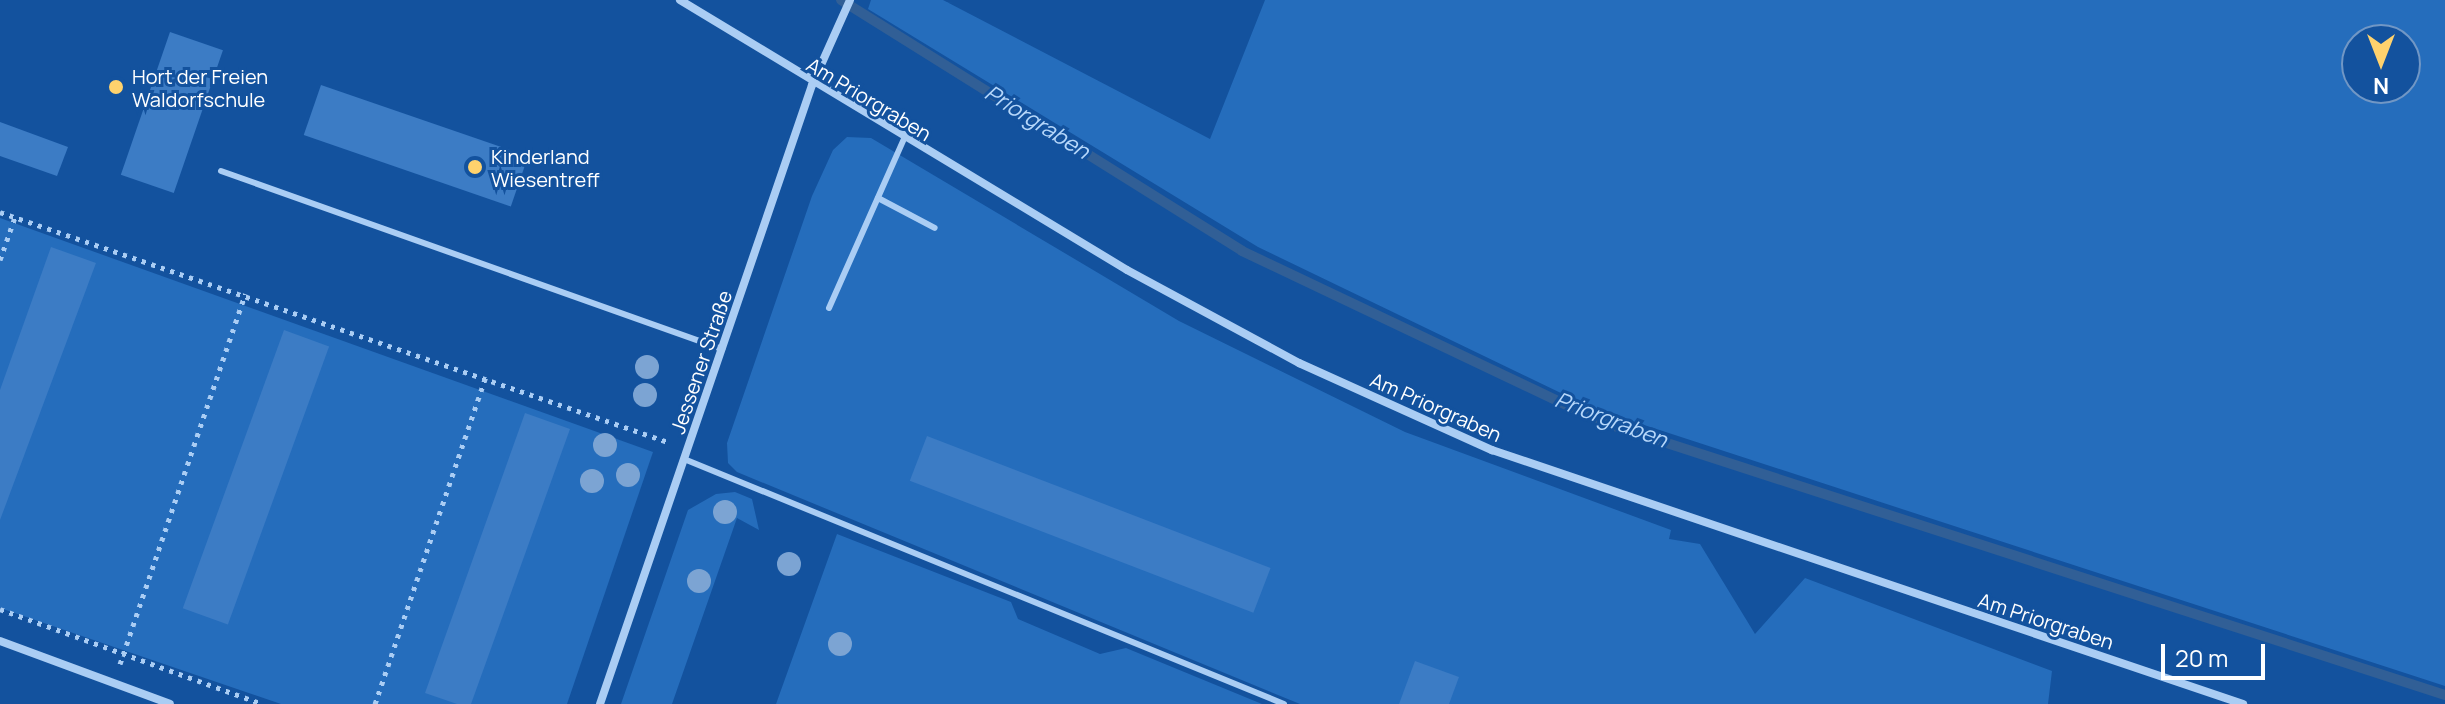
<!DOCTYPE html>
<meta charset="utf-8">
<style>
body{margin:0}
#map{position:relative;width:2445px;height:704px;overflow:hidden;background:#13529e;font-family:Manrope,sans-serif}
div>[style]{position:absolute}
.green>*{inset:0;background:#256dbc}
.stream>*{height:10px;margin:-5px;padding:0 5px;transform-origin:5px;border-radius:5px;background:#315f96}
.building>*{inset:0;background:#3c7cc5;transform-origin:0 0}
.path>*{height:5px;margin-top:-2.5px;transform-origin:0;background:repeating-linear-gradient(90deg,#aacdf4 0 4px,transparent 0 10px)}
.service>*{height:6px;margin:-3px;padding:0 3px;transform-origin:3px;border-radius:3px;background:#aacdf4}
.minor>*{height:8px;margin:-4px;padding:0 4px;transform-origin:4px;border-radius:4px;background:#aacdf4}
.trees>*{width:24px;height:24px;margin:-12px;border-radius:50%;background:#7ca4d3}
.dots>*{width:22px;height:22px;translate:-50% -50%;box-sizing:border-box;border:4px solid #13529e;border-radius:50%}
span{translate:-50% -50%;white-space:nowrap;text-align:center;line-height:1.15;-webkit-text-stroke:6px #13529e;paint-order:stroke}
.poi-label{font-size:20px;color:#fff}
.left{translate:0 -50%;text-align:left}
.street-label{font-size:20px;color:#fff}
.water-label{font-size:22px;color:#b6d7fa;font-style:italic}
.north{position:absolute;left:2341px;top:24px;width:80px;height:80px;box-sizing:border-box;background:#13529e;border:2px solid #7197c5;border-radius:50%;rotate:180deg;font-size:22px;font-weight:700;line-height:32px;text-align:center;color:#fff}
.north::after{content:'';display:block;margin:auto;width:28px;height:36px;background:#ffd26d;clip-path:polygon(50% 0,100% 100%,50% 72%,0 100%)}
.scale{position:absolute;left:2161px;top:644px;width:104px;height:36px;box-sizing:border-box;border:4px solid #fff;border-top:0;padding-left:10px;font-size:24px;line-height:28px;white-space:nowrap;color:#fff;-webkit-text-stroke:6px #13529e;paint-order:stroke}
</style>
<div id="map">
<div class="green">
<i style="clip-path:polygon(evenodd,871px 0,943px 0,1210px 139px,1265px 0,2445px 0,2445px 686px,1592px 408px,1258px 247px,868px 9px,871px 0,2357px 40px,2405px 40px,2405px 88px,2357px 88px,2357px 40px)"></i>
<i style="clip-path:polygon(847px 137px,871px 138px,1179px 321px,1405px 432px,1671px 530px,1669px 539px,1700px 544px,1755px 634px,1805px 578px,2052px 671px,2048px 704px,1300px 704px,737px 472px,728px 463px,727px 443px,812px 196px,833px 150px)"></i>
<i style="clip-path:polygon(0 218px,653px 452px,567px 704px,281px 704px,0 608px)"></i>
<i style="clip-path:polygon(735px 492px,752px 499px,759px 530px,737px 518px,672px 704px,621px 704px,688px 510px,716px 494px)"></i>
<i style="clip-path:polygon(837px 534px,1011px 602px,1018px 619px,1100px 654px,1126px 648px,1262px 704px,776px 704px)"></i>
</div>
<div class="stream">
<i style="left:841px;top:0;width:473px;rotate:32deg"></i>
<i style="left:1242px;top:251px;width:399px;rotate:25.4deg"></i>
<i style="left:1602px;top:422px;width:886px;rotate:17.94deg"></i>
</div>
<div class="building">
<i style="left:170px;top:32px;width:56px;height:151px;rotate:19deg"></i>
<i style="left:321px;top:85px;width:219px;height:53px;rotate:19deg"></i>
<i style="clip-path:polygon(0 122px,68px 147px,57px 176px,0 156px)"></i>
<i style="clip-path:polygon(51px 247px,96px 263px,0 520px,0 390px)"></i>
<i style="left:284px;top:330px;width:48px;height:296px;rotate:20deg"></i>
<i style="clip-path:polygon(525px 413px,570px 429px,471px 704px,457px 704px,425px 693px)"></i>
<i style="left:927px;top:436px;width:368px;height:48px;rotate:21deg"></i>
<i style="clip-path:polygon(1415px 661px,1459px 677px,1449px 704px,1399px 704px)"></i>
</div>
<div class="path">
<i style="left:0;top:212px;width:706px;rotate:19deg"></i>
<i style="left:0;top:260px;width:46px;rotate:-70.8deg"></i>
<i style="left:0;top:609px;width:279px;rotate:19.9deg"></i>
<i style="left:120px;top:664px;width:391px;rotate:-71.3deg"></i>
<i style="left:375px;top:704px;width:345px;rotate:-71.3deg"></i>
</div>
<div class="service">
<i style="left:221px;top:171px;width:532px;rotate:19.56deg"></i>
<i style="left:878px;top:198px;width:64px;rotate:27.8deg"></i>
<i style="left:829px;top:308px;width:185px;rotate:-66.1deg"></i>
<i style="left:684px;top:459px;width:648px;rotate:22.21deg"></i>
</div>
<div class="minor">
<i style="left:680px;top:0;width:522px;rotate:31.13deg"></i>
<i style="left:1127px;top:270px;width:196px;rotate:28.4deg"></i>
<i style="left:1299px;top:363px;width:212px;rotate:24.3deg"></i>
<i style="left:1492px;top:450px;width:793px;rotate:18.69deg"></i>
<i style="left:0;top:641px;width:181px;rotate:20.3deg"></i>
<i style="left:600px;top:704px;width:654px;rotate:-71.09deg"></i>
<i style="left:812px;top:85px;width:93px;rotate:-65.9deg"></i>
</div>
<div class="trees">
<i style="left:647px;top:367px"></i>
<i style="left:645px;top:395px"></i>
<i style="left:605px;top:445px"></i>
<i style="left:628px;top:475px"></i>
<i style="left:592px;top:481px"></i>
<i style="left:725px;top:512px"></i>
<i style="left:789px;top:564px"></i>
<i style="left:699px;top:581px"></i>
<i style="left:840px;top:644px"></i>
</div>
<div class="dots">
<i style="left:116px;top:87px;background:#ffd26d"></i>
<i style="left:475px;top:167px;background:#ffd26d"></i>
</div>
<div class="poi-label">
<span class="left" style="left:132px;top:88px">Hort der Freien<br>Waldorfschule</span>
<span class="left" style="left:491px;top:168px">Kinderland<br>Wiesentreff</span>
</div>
<div class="street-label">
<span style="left:869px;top:99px;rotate:31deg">Am Priorgraben</span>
<span style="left:701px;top:362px;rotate:-71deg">Jessener Straße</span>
<span style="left:1436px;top:407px;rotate:24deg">Am Priorgraben</span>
<span style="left:2046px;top:621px;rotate:18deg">Am Priorgraben</span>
</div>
<div class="water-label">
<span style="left:1037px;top:122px;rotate:32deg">Priorgraben</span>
<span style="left:1611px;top:420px;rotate:21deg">Priorgraben</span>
</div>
<div class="north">N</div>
<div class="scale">20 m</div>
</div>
